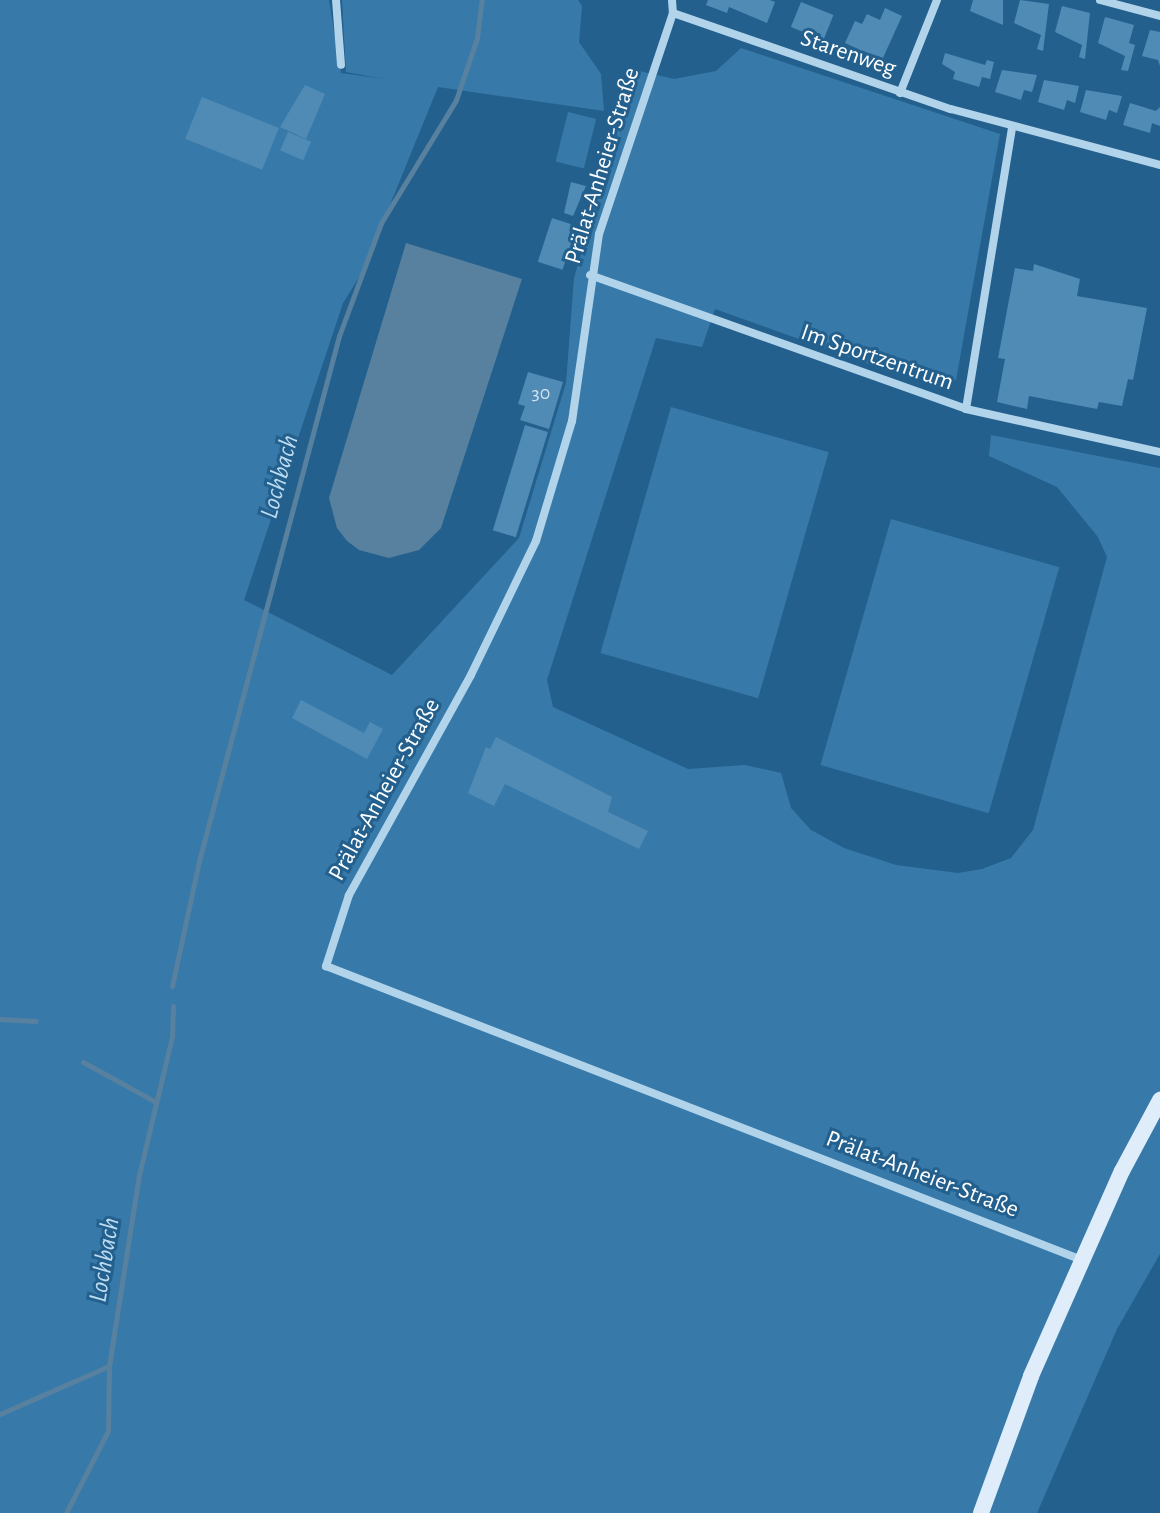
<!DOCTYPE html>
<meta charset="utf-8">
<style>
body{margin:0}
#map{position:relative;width:1160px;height:1513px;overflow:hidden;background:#23608e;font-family:"Alegreya Sans",sans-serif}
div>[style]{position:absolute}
.green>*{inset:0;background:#377aaa;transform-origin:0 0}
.water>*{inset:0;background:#57819f}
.stream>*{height:5px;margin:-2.5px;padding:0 2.5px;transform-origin:2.5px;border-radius:2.5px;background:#57819f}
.building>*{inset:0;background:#508bb6;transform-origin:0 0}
.street>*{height:8px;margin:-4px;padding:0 4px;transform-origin:4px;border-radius:4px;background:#b2d4eb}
.secondary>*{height:16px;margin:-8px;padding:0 8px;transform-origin:8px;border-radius:8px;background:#deedf9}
span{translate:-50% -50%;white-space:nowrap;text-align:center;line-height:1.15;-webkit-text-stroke:6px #23608e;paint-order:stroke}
.number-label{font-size:20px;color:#d3e2ed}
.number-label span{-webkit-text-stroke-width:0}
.street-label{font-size:24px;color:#fff}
.water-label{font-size:26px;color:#beddf2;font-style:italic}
</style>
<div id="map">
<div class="green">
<i style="clip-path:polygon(0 0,329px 0,341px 73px,384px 79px,346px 72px,342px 0,578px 0,582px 6px,579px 42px,601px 74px,604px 111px,438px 87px,363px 271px,343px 303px,244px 600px,392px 675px,519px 538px,566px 383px,574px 278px,635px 70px,674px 79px,716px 71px,741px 48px,1000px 134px,956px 380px,946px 385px,899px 375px,715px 309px,702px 347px,656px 338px,547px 680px,553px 707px,688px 769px,745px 765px,781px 773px,791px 808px,811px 830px,844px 848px,896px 865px,958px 873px,982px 869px,1011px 858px,1033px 830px,1107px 557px,1098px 537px,1057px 487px,989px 456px,991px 435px,1160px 468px,1160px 1254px,1117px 1329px,1037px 1513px,0 1513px)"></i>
<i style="left:568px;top:112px;width:29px;height:51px;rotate:14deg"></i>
<i style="left:671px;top:407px;width:164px;height:256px;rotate:16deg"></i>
<i style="left:891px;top:519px;width:175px;height:256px;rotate:16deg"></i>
</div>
<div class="water">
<i style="clip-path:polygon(406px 243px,522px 279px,441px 528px,419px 550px,389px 558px,359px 550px,347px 541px,337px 528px,329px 498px)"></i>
</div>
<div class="stream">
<i style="left:172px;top:986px;width:132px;rotate:-77.8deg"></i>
<i style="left:200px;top:857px;width:539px;rotate:-75.06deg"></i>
<i style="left:339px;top:336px;width:121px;rotate:-69.6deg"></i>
<i style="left:381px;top:223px;width:144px;rotate:-58.6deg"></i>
<i style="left:456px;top:100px;width:65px;rotate:-71.3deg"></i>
<i style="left:477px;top:38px;width:38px;rotate:-83deg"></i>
<i style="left:0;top:1019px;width:36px;rotate:3deg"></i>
<i style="left:83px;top:1062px;width:83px;rotate:28.7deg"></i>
<i style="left:0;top:1414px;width:119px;rotate:-23.8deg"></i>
<i style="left:66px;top:1513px;width:92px;rotate:-62.9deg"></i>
<i style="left:108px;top:1431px;width:65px;rotate:-89.1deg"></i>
<i style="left:109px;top:1366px;width:193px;rotate:-81.1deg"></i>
<i style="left:139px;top:1175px;width:143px;rotate:-76.6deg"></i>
<i style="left:172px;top:1036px;width:30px;rotate:-88deg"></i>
</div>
<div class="building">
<i style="clip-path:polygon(708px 0,770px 0,775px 2px,767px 23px,729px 7px,727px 13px,706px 5px)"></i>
<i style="clip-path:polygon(973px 0,1003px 0,1003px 25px,970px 11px)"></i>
<i style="clip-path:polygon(1020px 0,1049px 4px,1043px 51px,1037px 49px,1041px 35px,1014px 23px)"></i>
<i style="left:801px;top:2px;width:35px;height:27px;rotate:22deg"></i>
<i style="clip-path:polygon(1062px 6px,1090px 13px,1085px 59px,1079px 57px,1082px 45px,1055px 32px)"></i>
<i style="clip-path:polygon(885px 8px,902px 16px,882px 60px,845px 43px,855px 21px,862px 24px,867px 14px,880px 20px)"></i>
<i style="clip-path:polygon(1105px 17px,1134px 25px,1129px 43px,1135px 45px,1128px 71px,1121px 70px,1125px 56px,1098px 43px)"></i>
<i style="clip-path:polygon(1150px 30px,1160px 32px,1160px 66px,1158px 60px,1142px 56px)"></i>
<i style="clip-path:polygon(945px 53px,985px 65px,987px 60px,994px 62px,990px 79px,982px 77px,979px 87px,953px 79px,955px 72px,942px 64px)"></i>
<i style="clip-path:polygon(1002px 70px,1037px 75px,1032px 92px,1024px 90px,1021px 100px,995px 92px)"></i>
<i style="clip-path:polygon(1044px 80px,1079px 86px,1075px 103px,1067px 100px,1064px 110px,1038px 102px)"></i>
<i style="clip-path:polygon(305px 85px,325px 94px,306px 139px,280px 127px)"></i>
<i style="clip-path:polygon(1086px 90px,1122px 96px,1117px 113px,1109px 110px,1106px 120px,1080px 112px)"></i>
<i style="left:202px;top:97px;width:83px;height:45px;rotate:22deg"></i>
<i style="clip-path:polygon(1130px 103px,1156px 111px,1160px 107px,1160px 126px,1152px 123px,1150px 133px,1123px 125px)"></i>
<i style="left:288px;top:132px;width:25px;height:20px;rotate:23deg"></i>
<i style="clip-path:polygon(571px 182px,586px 186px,573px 216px,564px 213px)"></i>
<i style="left:552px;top:218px;width:26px;height:46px;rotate:18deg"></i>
<i style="clip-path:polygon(1034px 264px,1080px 279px,1077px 296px,1147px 308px,1133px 380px,1128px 379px,1122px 406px,1099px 402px,1097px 409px,1029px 396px,1027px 409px,997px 402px,1005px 359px,998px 358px,1015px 268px,1033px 271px)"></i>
<i style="clip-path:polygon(528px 372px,563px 382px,549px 429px,520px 420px,525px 406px,518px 404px)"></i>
<i style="left:525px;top:425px;width:24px;height:110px;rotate:17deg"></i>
<i style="clip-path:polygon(301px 700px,364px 733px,370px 722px,383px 729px,367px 759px,292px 718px)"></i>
<i style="clip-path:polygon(496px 737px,612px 797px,608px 812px,648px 831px,639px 849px,505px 784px,494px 806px,468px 793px,486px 747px,490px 749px)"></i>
</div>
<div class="street">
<i style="left:336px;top:0;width:65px;rotate:85.6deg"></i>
<i style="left:672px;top:0;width:13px;rotate:86deg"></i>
<i style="left:673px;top:13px;width:233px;rotate:108.5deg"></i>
<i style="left:599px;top:234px;width:189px;rotate:98.2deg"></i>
<i style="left:572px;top:421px;width:125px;rotate:106.7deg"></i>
<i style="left:536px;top:541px;width:149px;rotate:115.9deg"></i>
<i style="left:471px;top:675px;width:252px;rotate:119deg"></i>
<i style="left:349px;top:895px;width:75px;rotate:107.9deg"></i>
<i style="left:326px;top:966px;width:811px;rotate:21.25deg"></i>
<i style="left:1100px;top:0;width:62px;rotate:14.9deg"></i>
<i style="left:673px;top:13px;width:294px;rotate:19.1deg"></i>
<i style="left:951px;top:109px;width:216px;rotate:15deg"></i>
<i style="left:900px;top:93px;width:100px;rotate:-68.3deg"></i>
<i style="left:590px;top:275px;width:399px;rotate:19.6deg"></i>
<i style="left:966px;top:409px;width:199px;rotate:12.5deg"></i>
<i style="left:966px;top:409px;width:285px;rotate:-80.7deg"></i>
</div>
<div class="secondary">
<i style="left:981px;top:1513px;width:146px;rotate:-69.9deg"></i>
<i style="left:1031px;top:1376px;width:224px;rotate:-66.1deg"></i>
<i style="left:1122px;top:1171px;width:81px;rotate:-61.8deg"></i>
</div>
<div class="number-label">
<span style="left:541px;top:393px">30</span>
</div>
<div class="street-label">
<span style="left:848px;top:54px;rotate:19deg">Starenweg</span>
<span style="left:603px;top:166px;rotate:-73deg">Prälat-Anheier-Straße</span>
<span style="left:877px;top:358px;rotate:19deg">Im Sportzentrum</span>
<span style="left:385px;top:790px;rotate:-61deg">Prälat-Anheier-Straße</span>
<span style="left:922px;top:1175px;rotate:21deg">Prälat-Anheier-Straße</span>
</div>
<div class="water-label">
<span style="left:280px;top:477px;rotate:-75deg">Lochbach</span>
<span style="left:105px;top:1260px;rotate:-81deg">Lochbach</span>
</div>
</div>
